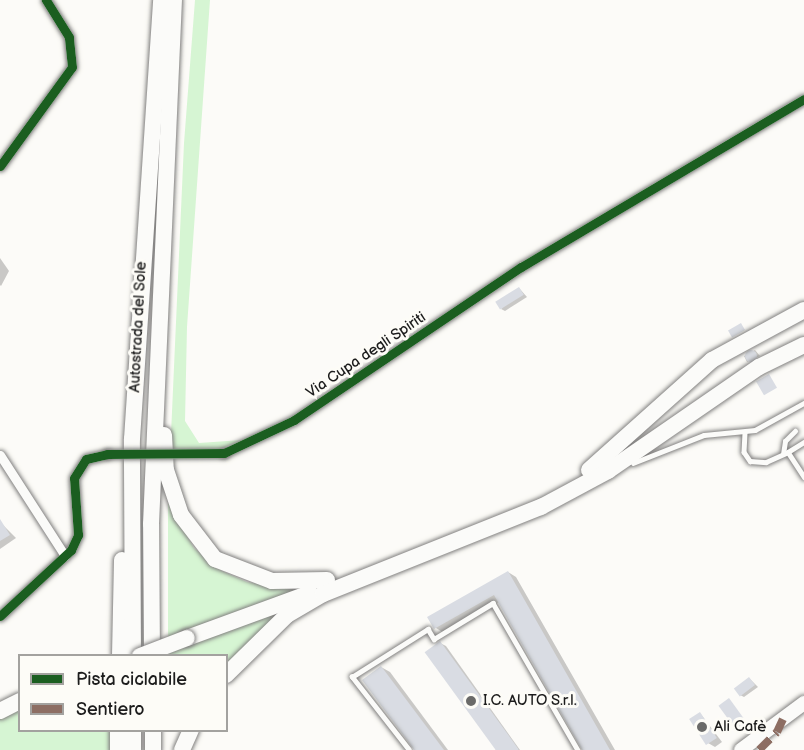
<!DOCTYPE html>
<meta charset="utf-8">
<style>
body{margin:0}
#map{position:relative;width:804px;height:750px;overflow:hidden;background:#fcfbf8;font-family:"Balsamiq Sans",sans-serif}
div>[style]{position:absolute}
.green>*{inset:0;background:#d6f5d3}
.shadow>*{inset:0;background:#0003}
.building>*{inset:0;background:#d9dce3;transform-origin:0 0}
.round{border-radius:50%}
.roads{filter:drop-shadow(0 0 2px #81807f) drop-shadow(0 0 2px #81807f)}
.service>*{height:4.5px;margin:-2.25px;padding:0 2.25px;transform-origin:2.25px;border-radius:2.25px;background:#fbfbf9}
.minor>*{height:9px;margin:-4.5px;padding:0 4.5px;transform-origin:4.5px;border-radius:4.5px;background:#fbfbf9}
.primary>*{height:14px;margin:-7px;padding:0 7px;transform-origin:7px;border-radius:7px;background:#fbfbf9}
.motorway>*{height:16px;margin:-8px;padding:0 8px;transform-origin:8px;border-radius:8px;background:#fbfbf9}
.bridges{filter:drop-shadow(0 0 2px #81807f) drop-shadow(0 0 2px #81807f)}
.minor-bridge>*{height:9px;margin:-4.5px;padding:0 4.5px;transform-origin:4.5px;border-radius:4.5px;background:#fbfbf9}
.motorway-bridge>*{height:16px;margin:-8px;padding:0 8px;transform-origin:8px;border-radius:8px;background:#fbfbf9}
.quiet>*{height:8px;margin-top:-4px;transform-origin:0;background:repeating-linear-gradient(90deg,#8d6e63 0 15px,transparent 0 23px)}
.cycleway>*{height:9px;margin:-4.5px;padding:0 4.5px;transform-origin:4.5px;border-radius:4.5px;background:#1b5e20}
.dots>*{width:16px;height:16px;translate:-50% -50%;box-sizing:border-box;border:3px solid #fdfcf7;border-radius:50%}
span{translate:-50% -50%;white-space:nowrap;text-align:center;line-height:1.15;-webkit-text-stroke:6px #fdfcf7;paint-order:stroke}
.street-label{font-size:15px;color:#1c1c1c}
.poi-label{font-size:15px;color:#1c1c1c}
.left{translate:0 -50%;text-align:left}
.legend{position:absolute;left:18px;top:654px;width:210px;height:78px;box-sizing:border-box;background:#fdfcf7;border:2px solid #a3a29f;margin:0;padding:8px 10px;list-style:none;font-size:18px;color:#1c1c1c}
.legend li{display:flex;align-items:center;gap:12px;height:30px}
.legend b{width:30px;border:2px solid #a3a29f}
</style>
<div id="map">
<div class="green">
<i style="clip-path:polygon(195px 0,210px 0,187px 327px,185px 421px,199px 443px,242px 440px,215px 451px,172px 450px,171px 434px,184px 143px)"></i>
<i style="clip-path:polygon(168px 503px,194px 548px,222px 571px,247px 582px,297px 590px,278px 617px,227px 663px,226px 656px,168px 655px)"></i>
<i style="clip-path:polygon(19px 708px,20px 730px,111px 731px,111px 750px,0 750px,0 719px)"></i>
</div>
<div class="shadow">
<i style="clip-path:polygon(0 258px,9px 271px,1px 286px,0 285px)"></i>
<i style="clip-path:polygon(519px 288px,527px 297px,505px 311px,501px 309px)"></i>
<i style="clip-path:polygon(755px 350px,760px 356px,747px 362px,744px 356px)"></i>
<i style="clip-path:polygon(2px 524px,16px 538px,0 549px,0 526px)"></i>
<i style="clip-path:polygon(508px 572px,516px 577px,615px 750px,584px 750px,499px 602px,444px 633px,436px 628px,429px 617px)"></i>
<i style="clip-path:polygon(440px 643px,446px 646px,520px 750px,496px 750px)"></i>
<i style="clip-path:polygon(381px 667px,390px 672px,448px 750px,416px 750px)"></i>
<i style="clip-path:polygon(749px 678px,758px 687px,744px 697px,740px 695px)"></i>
<i style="clip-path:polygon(700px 713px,722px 742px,715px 747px,708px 743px)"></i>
</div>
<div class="building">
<i style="left:519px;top:287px;width:9px;height:28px;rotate:58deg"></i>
<i style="left:741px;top:323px;width:8px;height:15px;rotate:60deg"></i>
<i class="round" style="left:745px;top:350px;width:12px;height:12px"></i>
<i style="left:769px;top:374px;width:16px;height:15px;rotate:60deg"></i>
<i style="clip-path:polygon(0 519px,10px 535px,0 541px)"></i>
<i style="clip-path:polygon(508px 571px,610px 750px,582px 750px,494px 595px,434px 629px,427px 617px)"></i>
<i style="left:440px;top:641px;width:134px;height:19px;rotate:54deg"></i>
<i style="clip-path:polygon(381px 666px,444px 750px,414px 750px,406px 739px,362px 680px)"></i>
<i style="left:749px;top:677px;width:10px;height:19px;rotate:53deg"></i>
<i style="left:729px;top:698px;width:32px;height:13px;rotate:54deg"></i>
<i style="left:700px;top:712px;width:31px;height:13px;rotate:57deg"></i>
</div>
<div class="roads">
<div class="service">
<i style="left:745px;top:433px;width:19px;rotate:93deg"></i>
<i style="left:744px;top:452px;width:11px;rotate:56deg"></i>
<i style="left:750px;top:461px;width:16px;rotate:4deg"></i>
<i style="left:766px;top:462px;width:24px;rotate:-24deg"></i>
<i style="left:788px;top:452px;width:30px;rotate:57deg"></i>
<i style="left:788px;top:452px;width:19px;rotate:-32deg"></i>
<i style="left:783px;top:454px;width:13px;rotate:-81deg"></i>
<i style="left:785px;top:441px;width:14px;rotate:-45deg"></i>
<i style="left:633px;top:463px;width:76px;rotate:-21.5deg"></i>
<i style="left:704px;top:435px;width:51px;rotate:-5.6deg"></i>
<i style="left:755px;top:430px;width:56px;rotate:-28.9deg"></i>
<i style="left:409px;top:750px;width:93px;rotate:-128deg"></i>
<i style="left:352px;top:677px;width:90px;rotate:-32.3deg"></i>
<i style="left:428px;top:629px;width:12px;rotate:59deg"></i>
<i style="left:434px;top:639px;width:69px;rotate:-31.4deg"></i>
<i style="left:493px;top:603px;width:170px;rotate:60deg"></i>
</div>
<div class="minor">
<i style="left:0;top:166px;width:122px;rotate:-54deg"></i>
<i style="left:72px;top:67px;width:30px;rotate:-96deg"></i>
<i style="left:69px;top:37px;width:44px;rotate:-121.9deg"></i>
<i style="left:224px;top:453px;width:77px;rotate:-25.2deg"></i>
<i style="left:294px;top:420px;width:274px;rotate:-34deg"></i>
<i style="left:521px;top:267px;width:329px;rotate:-30.7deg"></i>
<i style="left:0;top:455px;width:120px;rotate:57.2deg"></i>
<i style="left:0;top:616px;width:97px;rotate:-42.9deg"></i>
<i style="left:71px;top:550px;width:17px;rotate:-65deg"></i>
<i style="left:78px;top:535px;width:57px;rotate:-94deg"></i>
<i style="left:74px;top:478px;width:22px;rotate:-58deg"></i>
<i style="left:86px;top:459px;width:22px;rotate:-13deg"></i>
</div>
<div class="primary">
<i style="left:741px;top:750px;width:79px;rotate:-36.7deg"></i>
</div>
<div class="motorway">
<i style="left:164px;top:435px;width:35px;rotate:87deg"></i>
<i style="left:166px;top:470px;width:47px;rotate:71.6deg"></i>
<i style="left:181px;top:515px;width:56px;rotate:52.3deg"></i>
<i style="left:215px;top:559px;width:61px;rotate:21.1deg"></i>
<i style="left:272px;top:581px;width:55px;rotate:-1deg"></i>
<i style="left:589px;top:470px;width:165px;rotate:-41.8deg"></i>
<i style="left:712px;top:360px;width:105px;rotate:-28.5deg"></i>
<i style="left:187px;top:638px;width:131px;rotate:-20.1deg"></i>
<i style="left:120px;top:656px;width:96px;rotate:-88.8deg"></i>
<i style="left:133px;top:656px;width:217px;rotate:-90.3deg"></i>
<i style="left:132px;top:439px;width:440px;rotate:-86.2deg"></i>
<i style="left:152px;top:656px;width:132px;rotate:-90.4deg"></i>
<i style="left:151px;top:524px;width:525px;rotate:-87.49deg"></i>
<i style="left:226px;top:675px;width:86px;rotate:-44.5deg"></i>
<i style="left:287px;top:615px;width:42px;rotate:-30.3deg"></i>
<i style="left:323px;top:594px;width:235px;rotate:-21.8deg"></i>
<i style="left:541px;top:507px;width:76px;rotate:-28.2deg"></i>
<i style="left:608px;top:471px;width:183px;rotate:-34.6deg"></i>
<i style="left:759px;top:367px;width:50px;rotate:-26.1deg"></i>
<i style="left:0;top:711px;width:22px;rotate:-27deg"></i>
<i style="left:118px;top:730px;width:20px;rotate:90deg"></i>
<i style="left:133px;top:730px;width:20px;rotate:90deg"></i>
<i style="left:153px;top:730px;width:20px;rotate:90deg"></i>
<i style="left:182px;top:750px;width:22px;rotate:-66deg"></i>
</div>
</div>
<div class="bridges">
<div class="minor-bridge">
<i style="left:107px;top:454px;width:117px;rotate:-0.5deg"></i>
</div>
<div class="motorway-bridge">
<i style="left:140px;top:656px;width:50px;rotate:-21deg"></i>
</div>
</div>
<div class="quiet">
<i style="left:759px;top:750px;width:25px;rotate:-45deg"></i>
<i style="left:777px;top:732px;width:14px;rotate:-65deg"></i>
</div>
<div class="cycleway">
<i style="left:0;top:166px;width:122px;rotate:-54deg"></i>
<i style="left:72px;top:67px;width:30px;rotate:-96deg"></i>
<i style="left:69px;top:37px;width:44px;rotate:-121.9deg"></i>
<i style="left:0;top:616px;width:97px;rotate:-42.9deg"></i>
<i style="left:71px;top:550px;width:17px;rotate:-65deg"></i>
<i style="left:78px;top:535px;width:57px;rotate:-94deg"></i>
<i style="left:74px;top:478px;width:22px;rotate:-58deg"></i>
<i style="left:86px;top:459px;width:22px;rotate:-13deg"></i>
<i style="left:107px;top:454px;width:117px;rotate:-0.5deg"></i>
<i style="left:224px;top:453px;width:77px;rotate:-25.2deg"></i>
<i style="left:294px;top:420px;width:274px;rotate:-34deg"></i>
<i style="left:521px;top:267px;width:329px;rotate:-30.7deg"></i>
</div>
<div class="dots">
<i style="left:471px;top:701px;background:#6a6a69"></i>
<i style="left:702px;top:727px;background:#6a6a69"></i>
</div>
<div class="street-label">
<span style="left:138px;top:327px;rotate:-87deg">Autostrada del Sole</span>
<span style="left:366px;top:355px;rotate:-34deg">Via Cupa degli Spiriti</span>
</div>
<div class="poi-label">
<span class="left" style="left:483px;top:701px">I.C. AUTO S.r.l.</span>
<span class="left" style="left:714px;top:727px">Ali Cafè</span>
</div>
<ul class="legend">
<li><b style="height:8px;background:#1b5e20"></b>Pista ciclabile</li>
<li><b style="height:8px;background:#8d6e63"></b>Sentiero</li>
</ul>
</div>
